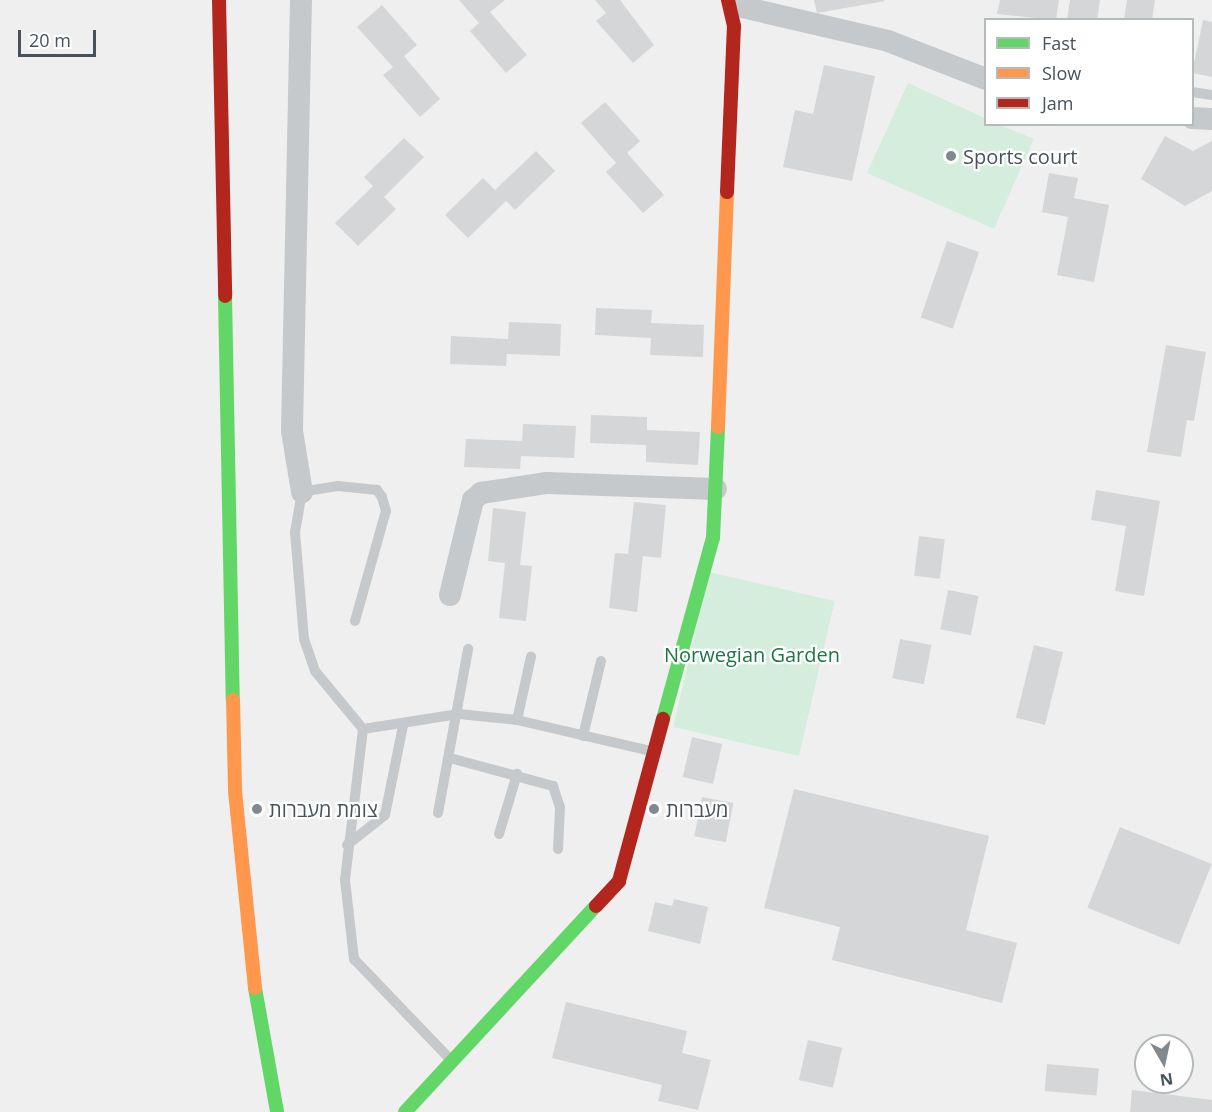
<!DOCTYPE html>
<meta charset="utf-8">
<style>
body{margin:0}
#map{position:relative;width:1212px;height:1112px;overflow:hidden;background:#efefef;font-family:"Open Sans","Noto Sans Hebrew",sans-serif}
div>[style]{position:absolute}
.green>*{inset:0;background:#d5eddd;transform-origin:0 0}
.building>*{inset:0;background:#d5d6d7;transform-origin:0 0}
.lane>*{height:10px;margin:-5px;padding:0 5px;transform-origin:5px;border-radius:5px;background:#c6c9cb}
.street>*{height:22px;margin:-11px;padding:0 11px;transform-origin:11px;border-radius:11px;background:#c6c9cb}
.fast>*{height:14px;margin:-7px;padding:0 7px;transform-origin:7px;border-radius:7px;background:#63d668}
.slow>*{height:14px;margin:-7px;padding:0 7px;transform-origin:7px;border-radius:7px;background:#ff974d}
.jam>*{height:14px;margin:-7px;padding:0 7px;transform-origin:7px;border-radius:7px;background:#b3261e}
.dots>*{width:16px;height:16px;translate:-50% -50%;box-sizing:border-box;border:3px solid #fff;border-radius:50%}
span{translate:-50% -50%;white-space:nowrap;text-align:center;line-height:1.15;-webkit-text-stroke:4.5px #fff;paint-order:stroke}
.poi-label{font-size:20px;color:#47525a}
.left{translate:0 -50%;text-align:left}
.park-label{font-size:20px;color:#1e7546}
.legend{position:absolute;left:984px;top:18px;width:210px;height:108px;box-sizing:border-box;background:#fff;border:2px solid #b5babd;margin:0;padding:8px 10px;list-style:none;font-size:18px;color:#47525a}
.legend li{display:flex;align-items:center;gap:12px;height:30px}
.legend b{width:30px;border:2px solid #b5babd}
.north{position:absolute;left:1134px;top:1034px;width:60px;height:60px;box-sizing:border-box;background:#fff;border:2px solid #b5babd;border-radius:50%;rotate:171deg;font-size:16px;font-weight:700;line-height:24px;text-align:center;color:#47525a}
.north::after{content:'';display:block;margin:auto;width:21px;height:27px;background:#82898e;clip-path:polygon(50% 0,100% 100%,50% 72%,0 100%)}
.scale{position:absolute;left:18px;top:30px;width:78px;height:27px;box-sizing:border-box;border:3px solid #47525a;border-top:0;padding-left:8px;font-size:18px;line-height:21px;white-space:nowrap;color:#47525a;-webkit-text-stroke:4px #fff;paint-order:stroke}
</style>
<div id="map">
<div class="green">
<i style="clip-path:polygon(908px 83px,985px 118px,986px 124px,1000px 125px,1034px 139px,994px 229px,867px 173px)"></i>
<i style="left:709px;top:572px;width:129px;height:159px;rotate:13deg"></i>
</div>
<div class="building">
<i style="clip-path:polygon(459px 0,505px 0,490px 12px,527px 55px,506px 73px,470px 31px,479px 23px)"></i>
<i style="clip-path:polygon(595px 0,620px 0,654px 45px,633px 63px,596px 21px,606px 13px)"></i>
<i style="clip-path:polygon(814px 0,884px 0,885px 1px,817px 13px)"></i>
<i style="clip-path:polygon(1000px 0,1059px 0,1056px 20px,997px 14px)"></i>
<i style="clip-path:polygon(1070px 0,1100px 0,1097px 20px,1067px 20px)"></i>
<i style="clip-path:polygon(1127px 0,1155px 0,1152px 20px,1124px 20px)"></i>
<i style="clip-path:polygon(382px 5px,417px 45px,404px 56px,440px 99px,420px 117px,383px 75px,393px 67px,357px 27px)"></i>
<i style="clip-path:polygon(1203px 20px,1212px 22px,1212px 77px,1192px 73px)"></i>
<i style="clip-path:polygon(824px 65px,875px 76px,852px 181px,783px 167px,795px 110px,813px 114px)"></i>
<i style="clip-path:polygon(605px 102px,640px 141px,627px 153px,664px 195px,643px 213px,606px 172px,616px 163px,581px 123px)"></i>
<i style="clip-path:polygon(1165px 136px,1193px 151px,1212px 141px,1212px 191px,1185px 206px,1141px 179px)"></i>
<i style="clip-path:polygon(404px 138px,424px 157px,384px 197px,396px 209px,358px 246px,335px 223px,373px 186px,364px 177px)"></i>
<i style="clip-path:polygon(536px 151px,555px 171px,515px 210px,506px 201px,468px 238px,445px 215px,483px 178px,495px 190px)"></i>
<i style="clip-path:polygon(1049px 173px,1078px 178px,1074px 198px,1109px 205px,1094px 282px,1057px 275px,1068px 217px,1042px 212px)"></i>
<i style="left:947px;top:241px;width:34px;height:81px;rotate:19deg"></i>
<i style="clip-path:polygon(596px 308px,652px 310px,651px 323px,704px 325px,703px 357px,650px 355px,651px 338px,595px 335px)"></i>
<i style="clip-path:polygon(509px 322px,561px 324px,560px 356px,507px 354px,506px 366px,450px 364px,451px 336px,508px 339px)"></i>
<i style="clip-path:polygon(1166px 345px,1206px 352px,1194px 421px,1187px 420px,1181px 457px,1147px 452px)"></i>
<i style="clip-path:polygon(591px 415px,647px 417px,647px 430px,700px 432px,698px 465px,646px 462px,646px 445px,590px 443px)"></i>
<i style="clip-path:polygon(523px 424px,576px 426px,574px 458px,521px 456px,520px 469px,464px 467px,466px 439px,522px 441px)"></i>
<i style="clip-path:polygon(1096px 490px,1160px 501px,1144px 596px,1115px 591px,1126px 526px,1091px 520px)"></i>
<i style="clip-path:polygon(634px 502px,666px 505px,661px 558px,643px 556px,637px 612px,609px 608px,615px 553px,628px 554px)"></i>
<i style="clip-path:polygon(493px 508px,526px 512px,520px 565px,532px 566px,526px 621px,499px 618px,505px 563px,488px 561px)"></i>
<i style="left:919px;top:536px;width:26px;height:40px;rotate:7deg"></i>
<i style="left:948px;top:590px;width:31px;height:40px;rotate:11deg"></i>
<i style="left:900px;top:639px;width:32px;height:40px;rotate:11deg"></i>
<i style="left:1034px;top:645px;width:30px;height:75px;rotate:14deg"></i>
<i style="left:692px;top:737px;width:31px;height:41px;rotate:13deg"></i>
<i style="clip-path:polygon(794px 789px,989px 836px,966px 930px,1017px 943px,1002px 1003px,832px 960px,840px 927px,764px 908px)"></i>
<i style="left:702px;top:797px;width:32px;height:40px;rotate:11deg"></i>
<i style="left:1120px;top:827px;width:99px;height:87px;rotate:22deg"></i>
<i style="clip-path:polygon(674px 899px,708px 907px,700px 944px,648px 931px,655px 902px,672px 906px)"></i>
<i style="clip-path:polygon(566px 1002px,687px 1031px,682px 1053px,711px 1060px,698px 1110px,658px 1101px,662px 1085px,552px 1058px)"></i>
<i style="left:808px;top:1040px;width:35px;height:41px;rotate:13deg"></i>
<i style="left:1047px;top:1064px;width:52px;height:27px;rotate:5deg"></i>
<i style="clip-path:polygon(1132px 1090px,1212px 1100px,1212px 1112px,1130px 1112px)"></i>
</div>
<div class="lane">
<i style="left:1192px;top:92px;width:20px;rotate:9deg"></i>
<i style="left:355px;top:621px;width:114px;rotate:-74.3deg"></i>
<i style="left:386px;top:511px;width:15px;rotate:-106deg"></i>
<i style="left:382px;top:497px;width:9px;rotate:-126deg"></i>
<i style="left:377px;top:490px;width:39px;rotate:-174deg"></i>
<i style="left:338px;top:486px;width:36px;rotate:171deg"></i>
<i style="left:302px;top:492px;width:41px;rotate:99.9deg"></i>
<i style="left:295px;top:532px;width:107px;rotate:85.2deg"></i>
<i style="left:304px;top:639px;width:34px;rotate:71deg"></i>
<i style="left:315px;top:671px;width:75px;rotate:50.4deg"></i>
<i style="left:363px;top:729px;width:97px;rotate:-8.9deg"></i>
<i style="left:459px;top:714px;width:58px;rotate:5.9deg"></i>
<i style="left:517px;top:720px;width:138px;rotate:13deg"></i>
<i style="left:517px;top:720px;width:65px;rotate:-77.5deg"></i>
<i style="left:363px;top:729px;width:152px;rotate:96.8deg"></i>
<i style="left:345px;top:880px;width:80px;rotate:83.5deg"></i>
<i style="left:354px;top:959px;width:139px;rotate:46.2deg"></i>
<i style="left:583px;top:736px;width:77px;rotate:-76.5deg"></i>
<i style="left:450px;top:758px;width:107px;rotate:15.2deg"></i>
<i style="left:553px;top:786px;width:22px;rotate:72deg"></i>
<i style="left:560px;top:807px;width:42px;rotate:92.7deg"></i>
<i style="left:438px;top:813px;width:167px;rotate:-79.6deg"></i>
<i style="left:499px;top:834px;width:63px;rotate:-73.3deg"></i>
<i style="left:347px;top:845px;width:48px;rotate:-38.3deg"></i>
<i style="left:385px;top:815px;width:91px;rotate:-78.6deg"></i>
</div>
<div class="street">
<i style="left:301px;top:0;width:431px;rotate:91.2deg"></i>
<i style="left:292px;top:431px;width:62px;rotate:80.7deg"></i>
<i style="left:738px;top:6px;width:154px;rotate:13.1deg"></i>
<i style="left:888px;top:41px;width:105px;rotate:21.2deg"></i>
<i style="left:1192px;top:118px;width:20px;rotate:3deg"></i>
<i style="left:450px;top:595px;width:98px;rotate:-76.4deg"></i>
<i style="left:473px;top:500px;width:11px;rotate:-41deg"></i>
<i style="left:481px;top:493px;width:67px;rotate:-8.6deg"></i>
<i style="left:547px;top:483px;width:169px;rotate:2deg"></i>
</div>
<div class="fast">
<i style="left:225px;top:296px;width:404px;rotate:88.9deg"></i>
<i style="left:663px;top:719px;width:188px;rotate:-74.6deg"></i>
<i style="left:713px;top:538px;width:111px;rotate:-87.4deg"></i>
<i style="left:255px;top:988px;width:126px;rotate:79.9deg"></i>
<i style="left:405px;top:1112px;width:281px;rotate:-47.2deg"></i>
</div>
<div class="slow">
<i style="left:718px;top:427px;width:235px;rotate:-87.8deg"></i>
<i style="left:233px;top:700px;width:91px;rotate:88.7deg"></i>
<i style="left:235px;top:791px;width:198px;rotate:84.2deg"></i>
</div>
<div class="jam">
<i style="left:219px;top:0;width:296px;rotate:88.8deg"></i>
<i style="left:727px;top:192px;width:166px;rotate:-87.6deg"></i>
<i style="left:734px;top:26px;width:27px;rotate:-103deg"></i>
<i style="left:596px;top:906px;width:34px;rotate:-47deg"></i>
<i style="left:619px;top:881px;width:168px;rotate:-74.8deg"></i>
</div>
<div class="dots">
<i style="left:951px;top:156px;background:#82898e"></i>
<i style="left:257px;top:809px;background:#82898e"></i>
<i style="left:654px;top:809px;background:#82898e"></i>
</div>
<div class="poi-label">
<span class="left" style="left:963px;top:156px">Sports court</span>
<span class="left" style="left:269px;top:809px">צומת מעברות</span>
<span class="left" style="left:666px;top:809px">מעברות</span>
</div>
<div class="park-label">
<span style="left:752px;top:654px">Norwegian Garden</span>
</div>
<ul class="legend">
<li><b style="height:8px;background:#63d668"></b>Fast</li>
<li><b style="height:8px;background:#ff974d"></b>Slow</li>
<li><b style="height:8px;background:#b3261e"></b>Jam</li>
</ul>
<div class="north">N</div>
<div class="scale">20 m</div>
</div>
